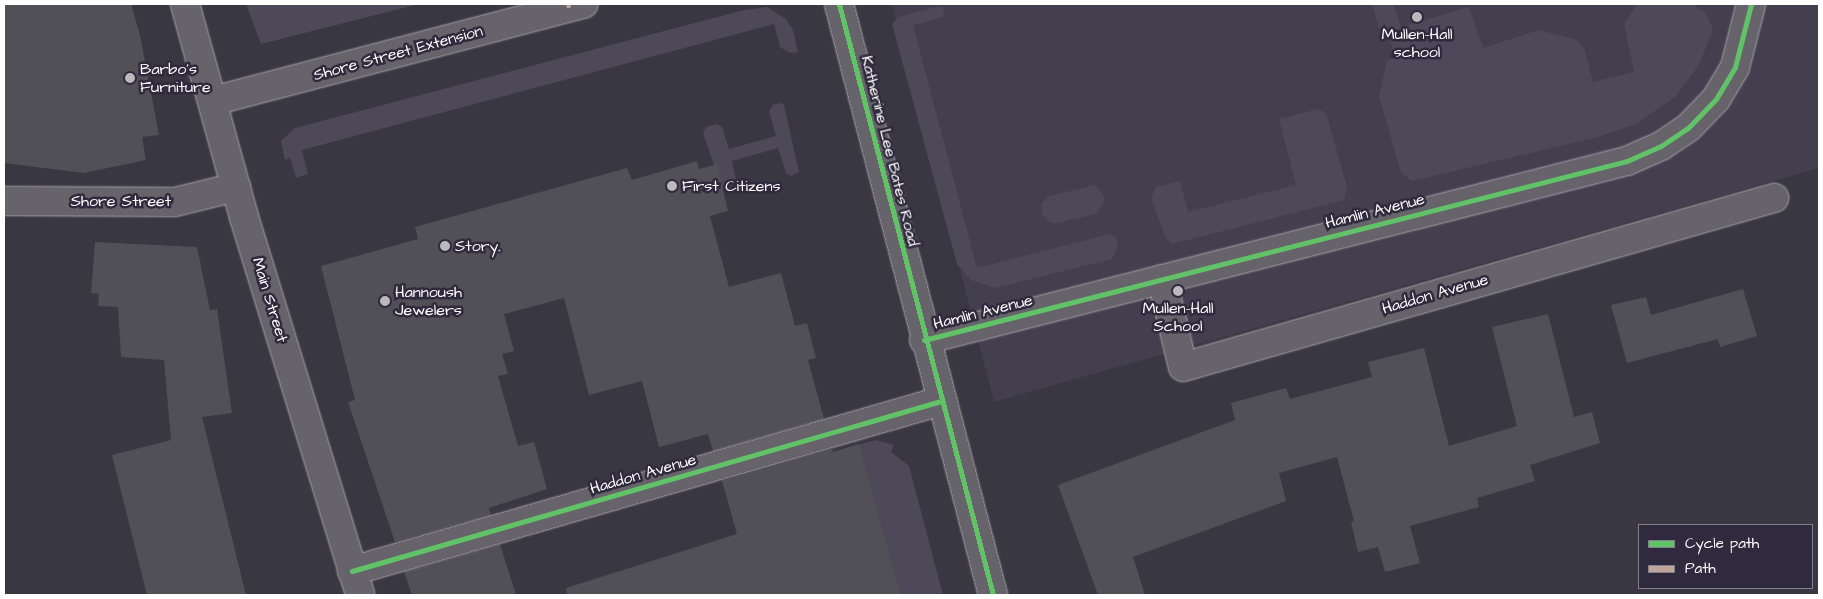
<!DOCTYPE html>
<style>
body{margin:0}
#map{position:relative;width:1823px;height:599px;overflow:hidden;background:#393741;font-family:"Architects Daughter",sans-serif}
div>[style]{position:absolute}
.built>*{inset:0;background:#433f4f}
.green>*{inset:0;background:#4e4958}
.building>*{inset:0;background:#515056}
.roads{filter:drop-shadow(0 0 1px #a6a5aa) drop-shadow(0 0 1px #a6a5aa)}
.minor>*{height:28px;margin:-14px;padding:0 14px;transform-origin:14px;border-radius:14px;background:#66646a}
.tertiary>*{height:28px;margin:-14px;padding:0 14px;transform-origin:14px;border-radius:14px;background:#66646a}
.secondary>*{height:28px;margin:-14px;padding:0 14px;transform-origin:14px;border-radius:14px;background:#66646a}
.primary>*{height:28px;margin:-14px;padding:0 14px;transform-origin:14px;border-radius:14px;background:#66646a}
.quiet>*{height:4px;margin-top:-2px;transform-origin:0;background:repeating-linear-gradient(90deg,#c0a59a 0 8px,transparent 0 12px)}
.cycleway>*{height:5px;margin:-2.5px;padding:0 2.5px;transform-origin:2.5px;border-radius:2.5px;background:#61c268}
.dots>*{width:14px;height:14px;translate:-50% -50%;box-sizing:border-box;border:2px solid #2f2a3d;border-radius:50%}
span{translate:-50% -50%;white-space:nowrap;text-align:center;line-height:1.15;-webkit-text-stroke:5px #2f2a3d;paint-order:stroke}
.poi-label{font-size:16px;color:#fff}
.left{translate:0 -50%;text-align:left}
.street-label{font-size:16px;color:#fff}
.frame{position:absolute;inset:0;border:5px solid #fff;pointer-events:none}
.legend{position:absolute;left:1638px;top:524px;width:175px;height:65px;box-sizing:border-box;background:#2f2a3d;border:1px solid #827f8b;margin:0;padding:6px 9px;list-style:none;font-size:15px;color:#fff}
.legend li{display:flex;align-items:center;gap:10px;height:25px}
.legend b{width:25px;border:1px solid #827f8b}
</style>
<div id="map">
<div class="built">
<i style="clip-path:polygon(892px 4px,1819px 4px,1819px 168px,994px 402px)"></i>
</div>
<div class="green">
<i style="clip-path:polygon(246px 4px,419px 4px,261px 44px)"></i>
<i style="clip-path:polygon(1372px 4px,1394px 4px,1401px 27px,1469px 7px,1483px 48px,1539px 30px,1577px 40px,1584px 48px,1593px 82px,1634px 72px,1624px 24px,1637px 4px,1693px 4px,1706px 13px,1713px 29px,1699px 65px,1676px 96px,1636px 124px,1598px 137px,1412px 181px,1401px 173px,1379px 96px,1387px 60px,1395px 58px,1388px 32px,1380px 31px)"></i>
<i style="clip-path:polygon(940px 6px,944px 8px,943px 17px,913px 25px,977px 268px,1110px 234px,1117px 238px,1118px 245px,1112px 259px,995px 288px,971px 280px,957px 264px,892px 24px,898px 17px)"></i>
<i style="clip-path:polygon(767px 7px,786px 19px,793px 30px,798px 52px,790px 53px,780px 47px,774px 24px,302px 150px,308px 174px,296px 178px,290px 158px,285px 160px,281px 141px,295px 128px,744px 10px)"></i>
<i style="clip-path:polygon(780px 103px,784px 105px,799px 172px,791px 176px,786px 173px,778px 148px,732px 161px,736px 179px,733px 184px,722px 188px,703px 133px,706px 127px,716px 124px,722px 127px,729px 149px,776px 136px,769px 111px,773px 105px)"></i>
<i style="clip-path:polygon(1318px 109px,1326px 113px,1347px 187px,1344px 200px,1172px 244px,1165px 237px,1151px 198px,1156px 187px,1180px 181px,1188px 212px,1296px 185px,1279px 119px)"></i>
<i style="clip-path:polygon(1096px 185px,1106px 200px,1096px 214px,1056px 223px,1050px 222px,1042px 214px,1041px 204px,1049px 196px)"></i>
<i style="clip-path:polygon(875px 440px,894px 445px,891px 452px,909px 466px,943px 595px,901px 595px,859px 445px)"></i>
</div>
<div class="building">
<i style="clip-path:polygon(4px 4px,131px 4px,140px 35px,159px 135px,142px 137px,146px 160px,84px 173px,4px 163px)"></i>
<i style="clip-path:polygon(697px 161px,699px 169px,717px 164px,728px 211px,710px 216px,729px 287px,781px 273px,795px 326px,807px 323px,816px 358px,808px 360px,824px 419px,713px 451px,708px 434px,659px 447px,642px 381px,589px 395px,564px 298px,504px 314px,514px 351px,502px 354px,508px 374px,498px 376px,518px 446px,534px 442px,547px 489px,489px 508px,491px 515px,395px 542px,348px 402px,355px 400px,321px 266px,418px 239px,415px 227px,627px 168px,632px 180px)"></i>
<i style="clip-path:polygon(95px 242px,197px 247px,210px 310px,217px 309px,232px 413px,202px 417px,246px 595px,147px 595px,112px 455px,171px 440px,164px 360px,121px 357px,118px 307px,98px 306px,99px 294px,91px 293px)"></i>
<i style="clip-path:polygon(1743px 289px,1757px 336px,1720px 347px,1718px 339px,1627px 363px,1611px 305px,1646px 297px,1651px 315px)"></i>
<i style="clip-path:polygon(1548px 314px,1574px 417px,1592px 412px,1600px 443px,1530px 465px,1535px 481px,1477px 498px,1479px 507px,1410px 526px,1420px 563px,1385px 572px,1378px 547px,1358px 552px,1351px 522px,1354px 521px,1337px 457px,1279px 473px,1286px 501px,1133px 557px,1145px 595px,1098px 595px,1058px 485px,1235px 420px,1231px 403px,1286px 388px,1290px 399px,1372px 377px,1368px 362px,1424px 348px,1449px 446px,1517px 426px,1492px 327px)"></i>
<i style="clip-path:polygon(859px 444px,901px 595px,567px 595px,566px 588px,737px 534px,722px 481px,832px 449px,833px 452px)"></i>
<i style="clip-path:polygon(500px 544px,516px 595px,412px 595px,404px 572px)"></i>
</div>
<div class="roads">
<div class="minor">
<i style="left:213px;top:101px;width:383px;rotate:-14.7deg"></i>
<i style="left:1162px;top:279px;width:90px;rotate:76.6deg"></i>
<i style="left:1183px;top:367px;width:615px;rotate:-15.96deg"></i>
<i style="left:924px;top:340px;width:725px;rotate:-14.29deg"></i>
<i style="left:1627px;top:161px;width:37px;rotate:-24deg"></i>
<i style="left:1661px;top:146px;width:32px;rotate:-34deg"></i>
<i style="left:1688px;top:128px;width:40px;rotate:-46deg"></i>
<i style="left:1716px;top:99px;width:37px;rotate:-59deg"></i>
<i style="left:1735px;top:67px;width:65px;rotate:-75.7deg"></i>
<i style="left:352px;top:571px;width:613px;rotate:-16.1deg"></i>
</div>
<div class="tertiary">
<i style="left:839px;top:4px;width:611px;rotate:75.39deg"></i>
</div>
<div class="secondary">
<i style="left:4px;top:201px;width:171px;rotate:0.3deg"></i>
<i style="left:175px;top:202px;width:63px;rotate:-13.8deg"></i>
</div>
<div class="primary">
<i style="left:185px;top:4px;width:221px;rotate:74.5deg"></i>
<i style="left:244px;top:217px;width:395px;rotate:72.9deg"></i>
</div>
</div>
<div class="quiet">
<i style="left:568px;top:4px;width:4px;rotate:76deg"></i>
</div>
<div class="cycleway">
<i style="left:839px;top:4px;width:611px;rotate:75.39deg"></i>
<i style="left:924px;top:340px;width:725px;rotate:-14.29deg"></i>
<i style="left:1627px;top:161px;width:37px;rotate:-24deg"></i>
<i style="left:1661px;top:146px;width:32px;rotate:-34deg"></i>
<i style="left:1688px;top:128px;width:40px;rotate:-46deg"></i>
<i style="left:1716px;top:99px;width:37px;rotate:-59deg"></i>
<i style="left:1735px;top:67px;width:65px;rotate:-75.7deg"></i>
<i style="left:352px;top:571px;width:613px;rotate:-16.1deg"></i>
</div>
<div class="dots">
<i style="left:1417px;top:17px;background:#bab9bc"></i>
<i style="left:130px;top:78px;background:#bab9bc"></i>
<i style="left:672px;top:186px;background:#bab9bc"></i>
<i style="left:445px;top:246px;background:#bab9bc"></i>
<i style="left:1178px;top:291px;background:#bab9bc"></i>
<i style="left:385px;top:301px;background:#bab9bc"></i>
</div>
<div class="poi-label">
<span style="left:1417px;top:43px">Mullen-Hall<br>school</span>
<span class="left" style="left:140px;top:78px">Barbo's<br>Furniture</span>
<span class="left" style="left:682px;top:186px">First Citizens</span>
<span class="left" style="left:455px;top:246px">Story.</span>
<span class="left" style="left:395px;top:301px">Hannoush<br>Jewelers</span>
<span style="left:1178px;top:317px">Mullen-Hall<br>School</span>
</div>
<div class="street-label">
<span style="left:398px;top:53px;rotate:-15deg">Shore Street Extension</span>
<span style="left:890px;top:151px;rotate:76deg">Katherine Lee Bates Road</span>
<span style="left:121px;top:201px">Shore Street</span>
<span style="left:1375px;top:211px;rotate:-14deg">Hamlin Avenue</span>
<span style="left:1435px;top:294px;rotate:-16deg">Haddon Avenue</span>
<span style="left:270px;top:300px;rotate:73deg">Main Street</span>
<span style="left:983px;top:312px;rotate:-14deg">Hamlin Avenue</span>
<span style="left:643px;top:474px;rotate:-16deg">Haddon Avenue</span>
</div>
<div class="frame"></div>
<ul class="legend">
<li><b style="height:6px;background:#61c268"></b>Cycle path</li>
<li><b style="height:6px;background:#c0a59a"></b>Path</li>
</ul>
</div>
